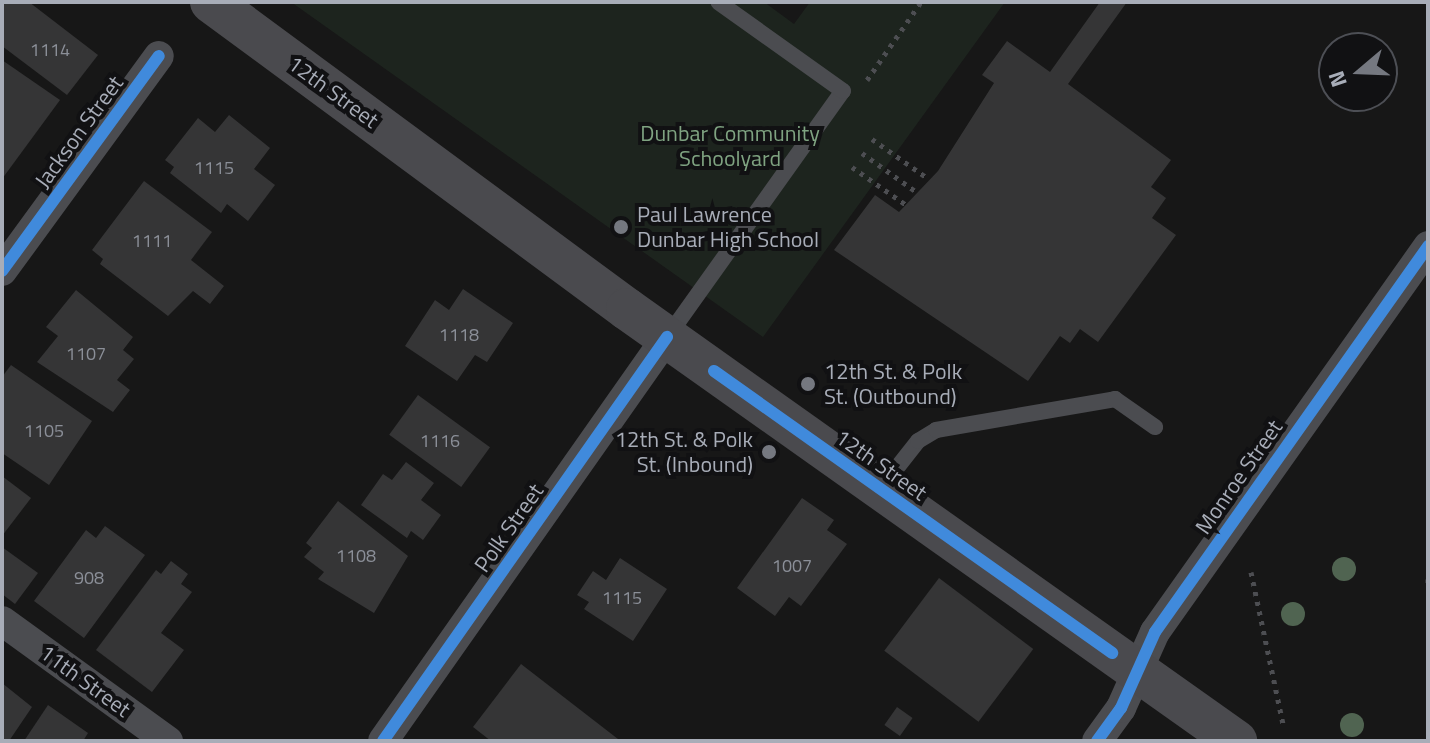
<!DOCTYPE html>
<style>
body{margin:0}
#map{position:relative;width:1430px;height:743px;overflow:hidden;background:#171717;font-family:"Titillium Web",sans-serif}
div>[style]{position:absolute}
.green>*{inset:0;background:#1d241e}
.building>*{inset:0;background:#353536;transform-origin:0 0}
.path>*{height:5px;margin-top:-2.5px;transform-origin:0;background:repeating-linear-gradient(90deg,#4d4e52 0 4px,transparent 0 10px)}
.service>*{height:16px;margin:-8px;padding:0 8px;transform-origin:8px;border-radius:8px;background:#4b4c50}
.minor>*{height:30px;margin:-15px;padding:0 15px;transform-origin:15px;border-radius:15px;background:#4b4c50}
.secondary>*{height:42px;margin:-21px;padding:0 21px;transform-origin:21px;border-radius:21px;background:#4a4a4e}
.cycleway>*{height:12px;margin:-6px;padding:0 6px;transform-origin:6px;border-radius:6px;background:#408adc}
.trees>*{width:24px;height:24px;margin:-12px;border-radius:50%;background:#506451}
.dots>*{width:22px;height:22px;translate:-50% -50%;box-sizing:border-box;border:4px solid #111113;border-radius:50%}
span{translate:-50% -50%;white-space:nowrap;text-align:center;line-height:1.15;-webkit-text-stroke:8px #111113;paint-order:stroke}
.number-label{font-size:18px;color:#8b8f98}
.number-label span{-webkit-text-stroke-width:0}
.street-label{font-size:22px;color:#a8adb8}
.park-label{font-size:22px;color:#7fa381}
.poi-label{font-size:22px;color:#a8adb8}
.left{translate:0 -50%;text-align:left}
.right{translate:-100% -50%;text-align:right}
.frame{position:absolute;inset:0;border:4px solid #a8adb8;pointer-events:none}
.north{position:absolute;left:1318px;top:32px;width:80px;height:80px;box-sizing:border-box;background:#111113;border:2px solid #4d4f55;border-radius:50%;rotate:251deg;font-size:22px;font-weight:700;line-height:32px;text-align:center;color:#a8adb8}
.north::after{content:'';display:block;margin:auto;width:28px;height:36px;background:#757880;clip-path:polygon(50% 0,100% 100%,50% 72%,0 100%)}
</style>
<div id="map">
<div class="green">
<i style="clip-path:polygon(291px 2px,764px 2px,794px 24px,810px 2px,1005px 2px,763px 337px)"></i>
</div>
<div class="building">
<i style="clip-path:polygon(2px 2px,29px 2px,98px 55px,67px 95px,2px 46px)"></i>
<i style="clip-path:polygon(1100px 2px,1127px 2px,1068px 84px,1171px 160px,1151px 187px,1166px 198px,1152px 218px,1176px 235px,1098px 342px,1080px 329px,1070px 343px,1060px 336px,1028px 381px,834px 250px,875px 195px,899px 212px,938px 171px,994px 83px,982px 75px,1007px 41px,1050px 72px)"></i>
<i style="clip-path:polygon(2px 60px,60px 100px,2px 179px)"></i>
<i style="clip-path:polygon(229px 115px,270px 148px,254px 169px,275px 185px,248px 221px,227px 204px,221px 213px,170px 173px,174px 167px,165px 160px,198px 118px,215px 132px)"></i>
<i style="clip-path:polygon(144px 181px,212px 232px,191px 260px,224px 286px,210px 304px,193px 291px,168px 316px,100px 264px,103px 259px,92px 250px)"></i>
<i style="clip-path:polygon(463px 289px,513px 323px,487px 362px,475px 355px,457px 381px,405px 346px,435px 300px,449px 310px)"></i>
<i style="clip-path:polygon(76px 290px,133px 337px,123px 350px,134px 359px,117px 380px,130px 390px,113px 412px,37px 362px,58px 336px,46px 327px)"></i>
<i style="clip-path:polygon(11px 365px,92px 421px,49px 485px,2px 453px,2px 377px)"></i>
<i style="left:418px;top:395px;width:89px;height:49px;rotate:36deg"></i>
<i style="clip-path:polygon(406px 462px,434px 483px,421px 500px,441px 515px,423px 540px,411px 531px,407px 538px,361px 505px,383px 474px,392px 480px)"></i>
<i style="clip-path:polygon(2px 476px,31px 498px,2px 536px)"></i>
<i style="clip-path:polygon(802px 498px,834px 520px,827px 530px,847px 544px,801px 606px,789px 597px,775px 616px,737px 588px)"></i>
<i style="clip-path:polygon(338px 501px,408px 556px,374px 613px,318px 579px,324px 572px,304px 557px,312px 548px,306px 543px)"></i>
<i style="clip-path:polygon(105px 526px,145px 555px,84px 638px,34px 601px,86px 530px,96px 538px)"></i>
<i style="clip-path:polygon(2px 547px,38px 573px,15px 604px,2px 594px)"></i>
<i style="clip-path:polygon(620px 558px,667px 589px,633px 641px,584px 609px,589px 602px,577px 595px,593px 571px,606px 580px)"></i>
<i style="clip-path:polygon(171px 561px,188px 574px,181px 584px,192px 592px,161px 633px,184px 650px,152px 692px,96px 650px,156px 570px,161px 574px)"></i>
<i style="left:939px;top:578px;width:118px;height:91px;rotate:37deg"></i>
<i style="clip-path:polygon(521px 664px,618px 739px,616px 741px,491px 741px,473px 727px)"></i>
<i style="clip-path:polygon(2px 683px,32px 707px,9px 741px,2px 741px)"></i>
<i style="clip-path:polygon(48px 705px,88px 733px,83px 741px,24px 741px)"></i>
<i style="left:897px;top:707px;width:19px;height:22px;rotate:35deg"></i>
</div>
<div class="path">
<i style="left:867px;top:80px;width:95px;rotate:-55.3deg"></i>
<i style="left:872px;top:139px;width:66px;rotate:35.1deg"></i>
<i style="left:862px;top:153px;width:65px;rotate:35.6deg"></i>
<i style="left:852px;top:167px;width:65px;rotate:34.9deg"></i>
<i style="left:1251px;top:572px;width:159px;rotate:78.1deg"></i>
<i style="left:1428px;top:579px;width:4px;rotate:90deg"></i>
</div>
<div class="service">
<i style="left:668px;top:336px;width:301px;rotate:-54.5deg"></i>
<i style="left:843px;top:91px;width:153px;rotate:-144.5deg"></i>
<i style="left:881px;top:488px;width:60px;rotate:-51.8deg"></i>
<i style="left:918px;top:441px;width:21px;rotate:-31deg"></i>
<i style="left:936px;top:430px;width:182px;rotate:-9.8deg"></i>
<i style="left:1115px;top:399px;width:49px;rotate:35deg"></i>
</div>
<div class="minor">
<i style="left:2px;top:271px;width:266px;rotate:-53.9deg"></i>
<i style="left:2px;top:621px;width:205px;rotate:35.9deg"></i>
<i style="left:383px;top:741px;width:494px;rotate:-54.9deg"></i>
<i style="left:1097px;top:741px;width:41px;rotate:-54deg"></i>
<i style="left:1121px;top:708px;width:83px;rotate:-65.9deg"></i>
<i style="left:1155px;top:632px;width:473px;rotate:-54.7deg"></i>
</div>
<div class="secondary">
<i style="left:211px;top:2px;width:517px;rotate:36.43deg"></i>
<i style="left:627px;top:309px;width:747px;rotate:35.35deg"></i>
</div>
<div class="cycleway">
<i style="left:2px;top:271px;width:266px;rotate:-53.9deg"></i>
<i style="left:714px;top:371px;width:488px;rotate:35.3deg"></i>
<i style="left:383px;top:741px;width:494px;rotate:-54.9deg"></i>
<i style="left:1097px;top:741px;width:41px;rotate:-54deg"></i>
<i style="left:1121px;top:708px;width:83px;rotate:-65.9deg"></i>
<i style="left:1155px;top:632px;width:473px;rotate:-54.7deg"></i>
</div>
<div class="trees">
<i style="left:1344px;top:569px"></i>
<i style="left:1293px;top:614px"></i>
<i style="left:1352px;top:725px"></i>
</div>
<div class="dots">
<i style="left:621px;top:227px;background:#757880"></i>
<i style="left:808px;top:384px;background:#757880"></i>
<i style="left:769px;top:452px;background:#757880"></i>
</div>
<div class="number-label">
<span style="left:50px;top:50px">1114</span>
<span style="left:214px;top:168px">1115</span>
<span style="left:152px;top:241px">1111</span>
<span style="left:459px;top:335px">1118</span>
<span style="left:86px;top:354px">1107</span>
<span style="left:44px;top:431px">1105</span>
<span style="left:440px;top:441px">1116</span>
<span style="left:356px;top:556px">1108</span>
<span style="left:792px;top:566px">1007</span>
<span style="left:89px;top:578px">908</span>
<span style="left:622px;top:598px">1115</span>
</div>
<div class="street-label">
<span style="left:333px;top:92px;rotate:36deg">12th Street</span>
<span style="left:79px;top:132px;rotate:-54deg">Jackson Street</span>
<span style="left:881px;top:465px;rotate:35deg">12th Street</span>
<span style="left:1239px;top:477px;rotate:-55deg">Monroe Street</span>
<span style="left:509px;top:528px;rotate:-55deg">Polk Street</span>
<span style="left:85px;top:681px;rotate:36deg">11th Street</span>
</div>
<div class="park-label">
<span style="left:730px;top:146px">Dunbar Community<br>Schoolyard</span>
</div>
<div class="poi-label">
<span class="left" style="left:637px;top:227px">Paul Lawrence<br>Dunbar High School</span>
<span class="left" style="left:824px;top:384px">12th St. &amp; Polk<br>St. (Outbound)</span>
<span class="right" style="left:753px;top:452px">12th St. &amp; Polk<br>St. (Inbound)</span>
</div>
<div class="frame"></div>
<div class="north">N</div>
</div>
